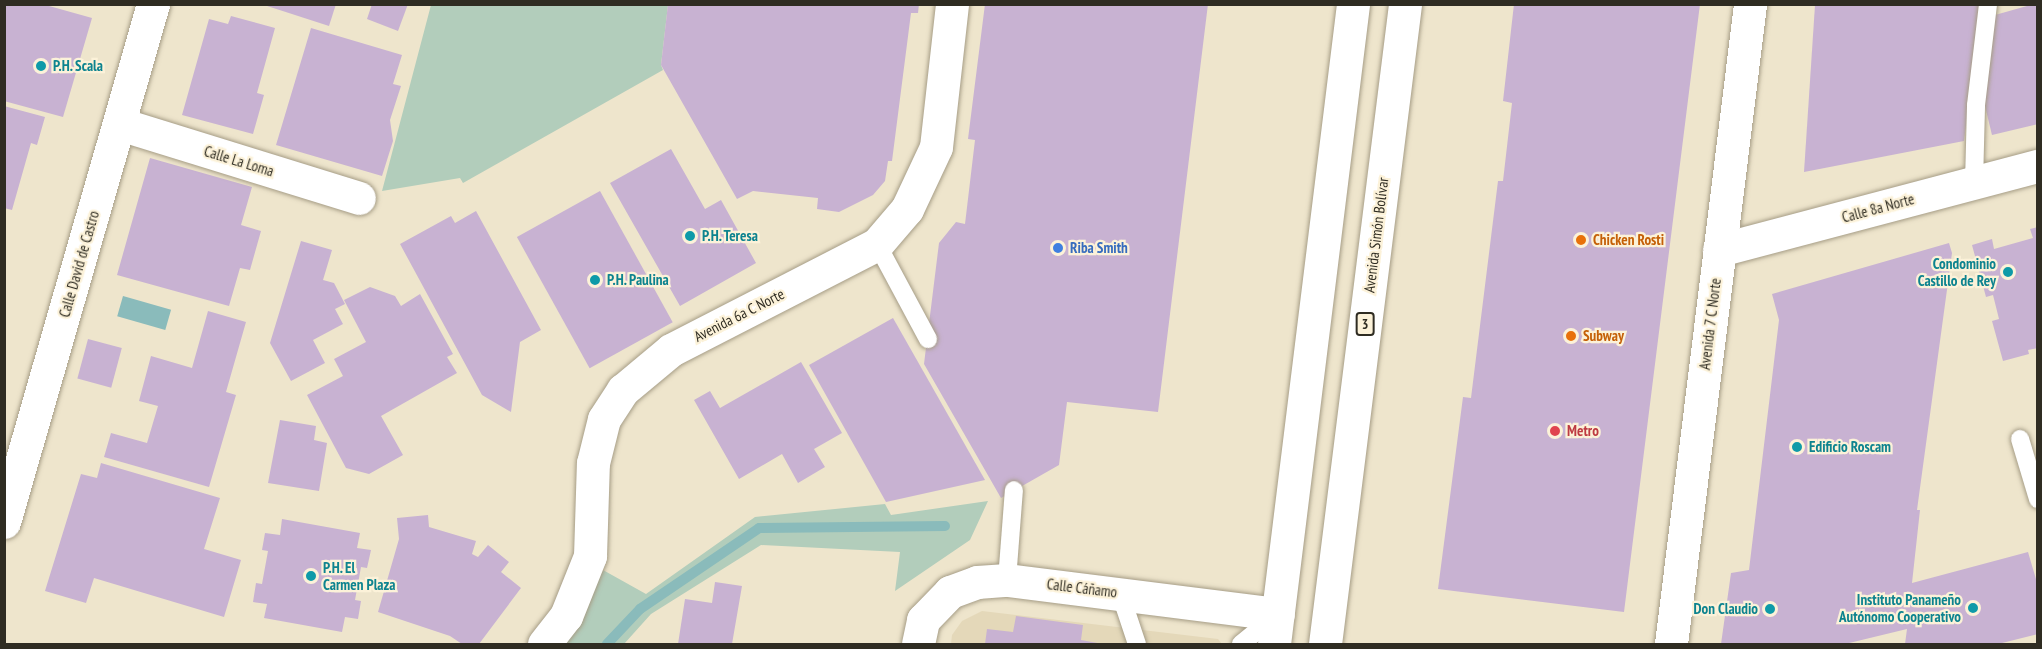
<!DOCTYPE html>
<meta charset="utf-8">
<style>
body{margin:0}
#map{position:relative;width:2042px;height:649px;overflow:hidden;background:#eee5cc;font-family:"PT Sans Narrow",sans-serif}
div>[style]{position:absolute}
.built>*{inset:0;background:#e4d8b9}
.green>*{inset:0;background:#b2cdbb}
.water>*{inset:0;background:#8abbbb;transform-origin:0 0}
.stream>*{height:10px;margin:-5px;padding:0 5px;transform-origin:5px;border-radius:5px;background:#8abbbb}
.building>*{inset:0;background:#c8b2d2;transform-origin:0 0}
.roads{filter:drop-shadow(0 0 2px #a69d86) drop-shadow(0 0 2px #a69d86)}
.service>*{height:18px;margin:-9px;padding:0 9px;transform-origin:9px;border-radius:9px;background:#fff}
.minor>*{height:33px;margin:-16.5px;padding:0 16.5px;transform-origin:16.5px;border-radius:16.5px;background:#fff}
.primary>*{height:33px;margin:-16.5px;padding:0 16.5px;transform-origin:16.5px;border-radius:16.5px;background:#fff}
.dots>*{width:16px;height:16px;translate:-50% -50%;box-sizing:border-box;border:3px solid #fcf2d9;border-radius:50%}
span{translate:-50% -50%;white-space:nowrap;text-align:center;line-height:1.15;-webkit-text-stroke:4.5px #fcf2d9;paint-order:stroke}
.shield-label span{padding:2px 4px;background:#fcf2d9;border:2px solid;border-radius:4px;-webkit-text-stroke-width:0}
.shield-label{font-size:14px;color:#2f2c22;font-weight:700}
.culture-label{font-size:15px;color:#0d838f;font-weight:700}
.left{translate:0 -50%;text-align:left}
.right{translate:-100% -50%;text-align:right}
.street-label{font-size:15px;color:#2f2c22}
.food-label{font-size:15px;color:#c56008;font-weight:700}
.shop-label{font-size:15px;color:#366cbe;font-weight:700}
.health-label{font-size:15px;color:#be3a42;font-weight:700}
.frame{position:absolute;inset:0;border:6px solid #2f2c22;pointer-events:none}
</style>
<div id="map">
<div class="built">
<i style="clip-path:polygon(982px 611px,1218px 639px,1222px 644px,951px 644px,952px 635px,962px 621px)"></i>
</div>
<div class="green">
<i style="clip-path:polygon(431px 5px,668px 5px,661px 65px,663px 70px,463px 183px,460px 178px,382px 191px)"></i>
<i style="clip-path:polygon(988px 501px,970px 540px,895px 591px,900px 552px,761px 545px,651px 614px,624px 644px,564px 644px,576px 630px,603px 570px,646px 594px,755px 517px,885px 504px,891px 515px)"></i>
</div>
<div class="water">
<i style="left:123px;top:296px;width:50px;height:21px;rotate:16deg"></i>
</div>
<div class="stream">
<i style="left:607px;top:644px;width:48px;rotate:-46.7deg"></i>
<i style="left:640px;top:609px;width:144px;rotate:-34.2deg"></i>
<i style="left:759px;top:528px;width:186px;rotate:-0.6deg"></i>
</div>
<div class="building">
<i style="clip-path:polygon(4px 4px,42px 4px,92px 18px,63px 117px,4px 101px)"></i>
<i style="clip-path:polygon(261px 4px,336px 4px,329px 26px)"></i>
<i style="clip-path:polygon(372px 4px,408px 4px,398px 31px,367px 19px)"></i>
<i style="clip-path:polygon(668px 4px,919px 4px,918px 13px,911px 13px,892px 161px,888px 161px,885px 181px,873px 195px,839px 212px,817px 209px,818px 198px,753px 191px,737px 199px,661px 65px)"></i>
<i style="clip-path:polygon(985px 4px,1208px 4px,1158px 412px,1067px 402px,1059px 465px,1001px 498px,924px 364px,939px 243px,956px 222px,965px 224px,975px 140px,968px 139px)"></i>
<i style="clip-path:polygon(1514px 4px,1700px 4px,1624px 612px,1438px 589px,1463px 397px,1471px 398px,1498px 181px,1503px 181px,1512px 103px,1503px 101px)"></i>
<i style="clip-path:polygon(2034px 4px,2038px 4px,2038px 124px,1992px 135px,1984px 102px,1988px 17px)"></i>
<i style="clip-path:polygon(1815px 5px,1981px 5px,1964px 141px,1804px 172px)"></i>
<i style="clip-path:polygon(231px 16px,275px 28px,257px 93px,264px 95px,253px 134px,182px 115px,209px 19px,228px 24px)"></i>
<i style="clip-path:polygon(311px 28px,402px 55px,393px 84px,401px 86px,390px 120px,393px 141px,382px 176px,276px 145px)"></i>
<i style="clip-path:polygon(4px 106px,45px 117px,37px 145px,31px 143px,12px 210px,4px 208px)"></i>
<i style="clip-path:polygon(671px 149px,705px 209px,721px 200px,756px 263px,680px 306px,610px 183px)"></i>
<i style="clip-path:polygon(150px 158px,252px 187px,241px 225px,261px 231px,250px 270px,240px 268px,229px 306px,117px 275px)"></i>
<i style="left:600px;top:191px;width:150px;height:95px;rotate:61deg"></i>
<i style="clip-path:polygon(476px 211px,541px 330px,520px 342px,511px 412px,482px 395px,400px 244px,451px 216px,455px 223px)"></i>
<i style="clip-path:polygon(2038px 227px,2038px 348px,2028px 350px,2029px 354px,2003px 361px,1992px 321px,1999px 319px,1993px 295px,1986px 297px,1972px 245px,1992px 239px,1994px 249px,2033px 238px,2030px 229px)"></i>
<i style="clip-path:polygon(301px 241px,332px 250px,323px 280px,334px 283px,345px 304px,335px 309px,343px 324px,313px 340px,325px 363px,291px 381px,270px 343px)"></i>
<i style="clip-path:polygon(1949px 243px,1952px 253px,1917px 510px,1920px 510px,1912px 583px,2028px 552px,2038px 586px,2038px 634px,1998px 644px,1905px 644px,1907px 629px,1845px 644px,1721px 644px,1731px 573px,1749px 570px,1779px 320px,1772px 294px)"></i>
<i style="clip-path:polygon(370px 287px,395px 296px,401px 306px,420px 294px,453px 354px,447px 357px,457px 373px,381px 416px,403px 455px,369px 474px,346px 468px,307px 395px,343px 376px,334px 359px,366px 342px,344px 300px)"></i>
<i style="clip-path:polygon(208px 311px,246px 322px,226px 392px,236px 395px,209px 487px,104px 457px,111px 433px,147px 443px,158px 406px,139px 401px,151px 356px,192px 368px)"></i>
<i style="clip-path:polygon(893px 318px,985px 480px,886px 502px,809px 365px)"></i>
<i style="left:88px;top:339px;width:35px;height:41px;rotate:15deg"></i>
<i style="clip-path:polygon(801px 362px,842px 433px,814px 449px,825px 467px,798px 483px,782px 454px,739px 479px,694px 400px,710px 391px,720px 408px)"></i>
<i style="clip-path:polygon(280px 420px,316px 426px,314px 440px,327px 443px,319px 491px,268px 483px)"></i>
<i style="clip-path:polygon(101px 463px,220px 498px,204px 549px,241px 560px,224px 617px,94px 578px,86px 603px,45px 591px,81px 474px,97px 478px)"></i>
<i style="clip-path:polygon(428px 515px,429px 527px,476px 541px,472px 554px,478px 557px,488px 545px,509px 562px,501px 572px,521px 588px,479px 644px,462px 644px,450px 636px,378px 612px,399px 539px,397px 518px)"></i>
<i style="clip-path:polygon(282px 519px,360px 533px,357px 548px,371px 550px,367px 568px,361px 567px,355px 600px,361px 601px,358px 619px,345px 617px,342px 632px,264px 618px,267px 604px,253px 602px,256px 583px,262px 584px,268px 551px,262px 550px,265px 533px,280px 535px)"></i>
<i style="clip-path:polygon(715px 582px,742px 586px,732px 644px,678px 644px,685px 599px,712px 603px)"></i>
<i style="clip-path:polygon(1016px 616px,1083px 625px,1081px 640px,1103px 644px,985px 644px,987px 629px,1013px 632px)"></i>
</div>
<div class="roads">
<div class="service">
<i style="left:1974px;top:183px;width:78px;rotate:-88.5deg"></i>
<i style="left:1976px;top:105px;width:102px;rotate:-83.2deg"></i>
<i style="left:877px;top:244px;width:108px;rotate:61.8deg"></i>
<i style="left:2020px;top:439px;width:63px;rotate:73.3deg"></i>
<i style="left:1007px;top:580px;width:90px;rotate:-85.6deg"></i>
<i style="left:1120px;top:593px;width:54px;rotate:71.6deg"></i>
<i style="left:1241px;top:644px;width:48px;rotate:-39deg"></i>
</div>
<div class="minor">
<i style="left:120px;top:124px;width:250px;rotate:17.2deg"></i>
<i style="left:1719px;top:250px;width:330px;rotate:-14.8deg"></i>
<i style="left:4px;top:522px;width:539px;rotate:-73.95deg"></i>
<i style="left:544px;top:644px;width:36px;rotate:-52deg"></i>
<i style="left:566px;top:616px;width:65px;rotate:-68.2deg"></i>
<i style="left:590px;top:556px;width:93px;rotate:-88.2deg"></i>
<i style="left:593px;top:463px;width:45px;rotate:-76deg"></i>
<i style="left:604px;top:419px;width:35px;rotate:-57deg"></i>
<i style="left:623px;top:390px;width:62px;rotate:-39.8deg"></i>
<i style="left:671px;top:350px;width:232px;rotate:-27.2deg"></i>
<i style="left:877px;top:244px;width:46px;rotate:-49.4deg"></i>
<i style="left:907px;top:209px;width:68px;rotate:-64.9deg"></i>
<i style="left:936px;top:147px;width:144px;rotate:-83.6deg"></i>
<i style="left:918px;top:644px;width:25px;rotate:-78deg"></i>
<i style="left:923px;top:620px;width:39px;rotate:-46deg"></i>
<i style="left:950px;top:592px;width:29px;rotate:-20deg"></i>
<i style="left:977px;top:582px;width:30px;rotate:-4deg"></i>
<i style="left:1007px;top:580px;width:273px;rotate:7.2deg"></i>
<i style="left:1671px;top:644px;width:645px;rotate:-82.96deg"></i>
</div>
<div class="primary">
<i style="left:1274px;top:644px;width:645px;rotate:-82.96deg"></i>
<i style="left:1325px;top:644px;width:645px;rotate:-82.87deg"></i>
</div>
</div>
<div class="dots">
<i style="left:41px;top:66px;background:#0f9aa8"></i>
<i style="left:690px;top:236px;background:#0f9aa8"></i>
<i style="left:1581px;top:240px;background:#e8710a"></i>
<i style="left:1058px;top:248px;background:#3f7fe0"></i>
<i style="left:2008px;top:272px;background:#0f9aa8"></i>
<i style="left:595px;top:280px;background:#0f9aa8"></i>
<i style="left:1571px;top:336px;background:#e8710a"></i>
<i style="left:1555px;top:431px;background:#e0444e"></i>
<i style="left:1797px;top:447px;background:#0f9aa8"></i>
<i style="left:311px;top:576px;background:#0f9aa8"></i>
<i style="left:1973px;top:608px;background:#0f9aa8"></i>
<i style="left:1770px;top:609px;background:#0f9aa8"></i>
</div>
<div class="shield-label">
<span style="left:1365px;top:324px">3</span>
</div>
<div class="culture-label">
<span class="left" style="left:53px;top:66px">P.H. Scala</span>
<span class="left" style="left:702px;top:236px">P.H. Teresa</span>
<span class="right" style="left:1996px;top:272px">Condominio<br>Castillo de Rey</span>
<span class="left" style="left:607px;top:280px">P.H. Paulina</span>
<span class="left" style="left:1809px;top:447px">Edificio Roscam</span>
<span class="left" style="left:323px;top:576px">P.H. El<br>Carmen Plaza</span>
<span class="right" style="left:1961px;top:608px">Instituto Panameño<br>Autónomo Cooperativo</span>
<span class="right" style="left:1758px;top:609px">Don Claudio</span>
</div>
<div class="street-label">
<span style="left:239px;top:161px;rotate:17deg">Calle La Loma</span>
<span style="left:1878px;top:208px;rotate:-15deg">Calle 8a Norte</span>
<span style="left:1376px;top:235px;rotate:-83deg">Avenida Simón Bolívar</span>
<span style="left:79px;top:264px;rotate:-74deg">Calle David de Castro</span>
<span style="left:739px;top:315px;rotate:-27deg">Avenida 6a C Norte</span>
<span style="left:1710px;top:324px;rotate:-83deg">Avenida 7 C Norte</span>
<span style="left:1082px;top:588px;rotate:7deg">Calle Cáñamo</span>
</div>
<div class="food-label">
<span class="left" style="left:1593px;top:240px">Chicken Rosti</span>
<span class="left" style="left:1583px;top:336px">Subway</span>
</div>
<div class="shop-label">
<span class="left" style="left:1070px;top:248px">Riba Smith</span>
</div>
<div class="health-label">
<span class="left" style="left:1567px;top:431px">Metro</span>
</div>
<div class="frame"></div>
</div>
